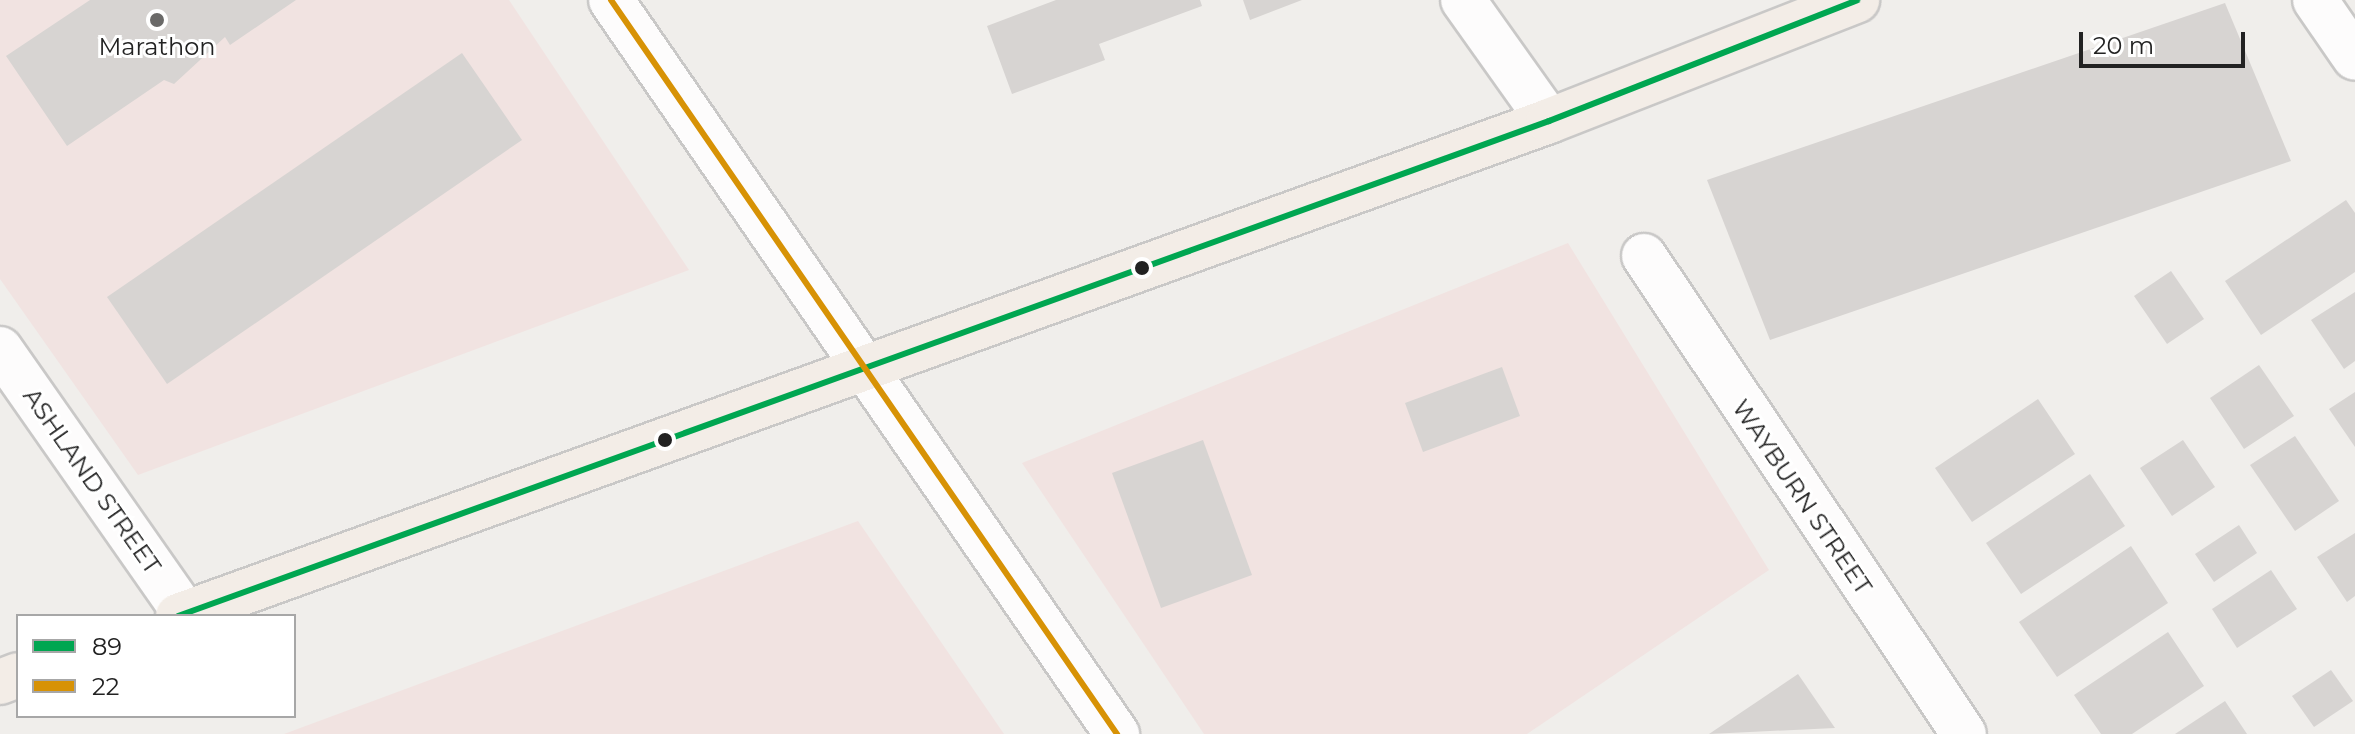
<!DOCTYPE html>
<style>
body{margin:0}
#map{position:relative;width:2355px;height:734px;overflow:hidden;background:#f0eeeb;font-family:Montserrat,sans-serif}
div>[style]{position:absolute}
.commercial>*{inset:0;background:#f1e3e1}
.building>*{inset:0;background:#d7d4d2}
.roads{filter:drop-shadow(2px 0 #c9c8c7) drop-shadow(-2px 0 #c9c8c7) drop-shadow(0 2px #c9c8c7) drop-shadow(0 -2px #c9c8c7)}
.minor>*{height:44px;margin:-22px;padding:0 22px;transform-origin:22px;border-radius:22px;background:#fdfcfc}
.major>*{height:44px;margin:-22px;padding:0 22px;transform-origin:22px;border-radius:22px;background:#f3ede7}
.bus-1>*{height:6px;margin:-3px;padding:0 3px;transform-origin:3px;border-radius:3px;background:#00a651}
.bus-2>*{height:6px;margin:-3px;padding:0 3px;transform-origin:3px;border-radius:3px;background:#d79205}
.dots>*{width:22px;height:22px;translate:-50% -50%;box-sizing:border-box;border:4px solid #fff;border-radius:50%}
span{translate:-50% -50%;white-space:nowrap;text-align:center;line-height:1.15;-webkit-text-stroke:6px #fff;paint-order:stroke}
.poi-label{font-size:24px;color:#222}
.street-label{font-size:24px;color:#222}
.legend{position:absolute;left:16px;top:614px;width:280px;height:104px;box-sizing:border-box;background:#fff;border:2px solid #a7a7a7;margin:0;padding:10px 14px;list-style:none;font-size:24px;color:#222}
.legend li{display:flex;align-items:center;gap:16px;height:40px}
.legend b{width:40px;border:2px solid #a7a7a7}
.scale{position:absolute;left:2079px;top:32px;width:166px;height:36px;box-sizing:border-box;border:4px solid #222;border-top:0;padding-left:10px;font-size:24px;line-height:28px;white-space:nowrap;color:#222;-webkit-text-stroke:6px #fff;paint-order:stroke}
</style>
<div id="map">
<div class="commercial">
<div style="clip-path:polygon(0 0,509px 0,689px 270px,138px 475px,0 279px)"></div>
<div style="clip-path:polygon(1568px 243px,1769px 570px,1527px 734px,1204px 734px,1022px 463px)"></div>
<div style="clip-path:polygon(858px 521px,1004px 734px,284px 734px)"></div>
</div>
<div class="building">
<div style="clip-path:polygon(90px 0,296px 0,230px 45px,225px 37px,174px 84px,164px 80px,67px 146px,6px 56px)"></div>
<div style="clip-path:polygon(1056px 0,1200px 0,1202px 6px,1099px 44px,1105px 60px,1012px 94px,987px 26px)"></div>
<div style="clip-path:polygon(1243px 0,1302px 0,1250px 20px)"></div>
<div style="clip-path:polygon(2225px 3px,2291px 161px,1770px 340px,1707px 180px)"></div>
<div style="clip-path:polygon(462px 53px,522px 140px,167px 384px,107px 297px)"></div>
<div style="clip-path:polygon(2346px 200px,2355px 213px,2355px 272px,2261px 335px,2225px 281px)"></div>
<div style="clip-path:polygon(2171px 271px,2204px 319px,2167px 344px,2134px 296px)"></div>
<div style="clip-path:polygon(2355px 292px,2355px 361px,2344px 369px,2311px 320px)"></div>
<div style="clip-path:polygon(2259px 365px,2294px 416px,2244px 449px,2210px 398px)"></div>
<div style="clip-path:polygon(1502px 367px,1520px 416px,1423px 452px,1405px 403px)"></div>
<div style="clip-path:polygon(2355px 392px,2355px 447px,2329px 409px)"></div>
<div style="clip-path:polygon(2038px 399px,2075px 454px,1972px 522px,1935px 468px)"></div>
<div style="clip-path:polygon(2295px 436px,2339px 501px,2295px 531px,2250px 465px)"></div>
<div style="clip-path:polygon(1203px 440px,1252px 575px,1161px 608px,1112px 473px)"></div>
<div style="clip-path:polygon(2183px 440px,2215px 487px,2172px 516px,2140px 468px)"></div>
<div style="clip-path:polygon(2090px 474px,2125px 526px,2021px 594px,1986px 543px)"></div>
<div style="clip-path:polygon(2239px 525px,2257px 553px,2214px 582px,2195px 554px)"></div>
<div style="clip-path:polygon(2355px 533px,2355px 596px,2347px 602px,2317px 557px)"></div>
<div style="clip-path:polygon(2131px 546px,2168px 603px,2057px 677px,2019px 622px)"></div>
<div style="clip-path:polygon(2271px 570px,2297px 609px,2237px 648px,2212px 609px)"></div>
<div style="clip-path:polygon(2168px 632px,2204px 686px,2132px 734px,2101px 734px,2074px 695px)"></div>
<div style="clip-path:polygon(2331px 670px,2353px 701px,2314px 727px,2292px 696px)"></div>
<div style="clip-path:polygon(1798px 674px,1835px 728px,1709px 734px)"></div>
<div style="clip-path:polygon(2225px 701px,2247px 734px,2175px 734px)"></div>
</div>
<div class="roads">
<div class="minor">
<div style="left:611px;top:0;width:892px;rotate:55.42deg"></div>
<div style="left:1463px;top:0;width:148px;rotate:54.6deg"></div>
<div style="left:2315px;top:0;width:70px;rotate:55.4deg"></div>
<div style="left:1644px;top:256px;width:575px;rotate:56.2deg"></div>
<div style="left:0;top:349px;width:322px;rotate:55deg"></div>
</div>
<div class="major">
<div style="left:178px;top:616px;width:1458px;rotate:-19.85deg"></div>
<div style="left:1549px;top:121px;width:331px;rotate:-21.4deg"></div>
<div style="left:0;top:682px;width:19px;rotate:-21deg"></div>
</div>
</div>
<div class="bus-1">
<div style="left:178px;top:616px;width:1458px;rotate:-19.85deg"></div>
<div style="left:1549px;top:121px;width:331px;rotate:-21.4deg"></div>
</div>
<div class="bus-2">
<div style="left:611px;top:0;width:892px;rotate:55.42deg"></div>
</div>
<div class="dots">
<div style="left:157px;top:20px;background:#6a6968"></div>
<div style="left:1142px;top:268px;background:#222"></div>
<div style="left:665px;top:440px;background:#222"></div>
</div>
<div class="poi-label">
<span style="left:157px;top:47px">Marathon</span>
</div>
<div class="street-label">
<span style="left:92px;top:481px;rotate:55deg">ASHLAND STREET</span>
<span style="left:1802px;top:497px;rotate:56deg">WAYBURN STREET</span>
</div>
<ul class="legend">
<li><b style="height:10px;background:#00a651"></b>89</li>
<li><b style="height:10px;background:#d79205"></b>22</li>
</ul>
<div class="scale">20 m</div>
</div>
